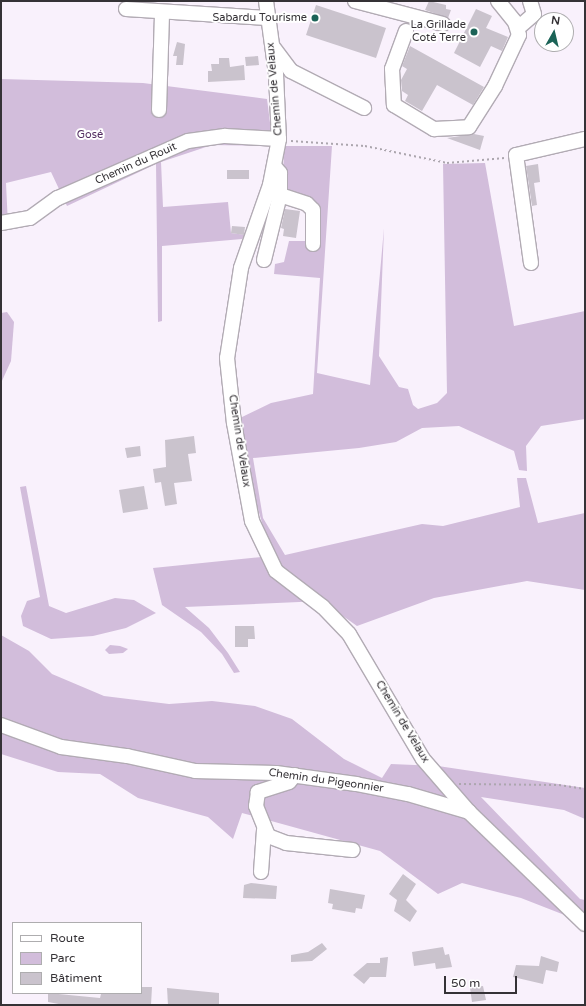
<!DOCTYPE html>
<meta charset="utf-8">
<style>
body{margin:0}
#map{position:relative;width:586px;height:1006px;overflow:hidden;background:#f9f1fc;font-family:"Varela Round",sans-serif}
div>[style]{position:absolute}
.green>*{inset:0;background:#d2bddb}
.building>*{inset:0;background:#cac3cd}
.path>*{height:1.5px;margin-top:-0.75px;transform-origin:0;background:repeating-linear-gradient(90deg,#aca6ae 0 2px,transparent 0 5px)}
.roads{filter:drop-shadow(1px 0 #b2abb4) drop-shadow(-1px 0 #b2abb4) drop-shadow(0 1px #b2abb4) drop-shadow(0 -1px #b2abb4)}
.minor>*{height:14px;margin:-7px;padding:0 7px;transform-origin:7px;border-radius:7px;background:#fff}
.dots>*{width:11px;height:11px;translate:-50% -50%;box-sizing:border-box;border:2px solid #fff;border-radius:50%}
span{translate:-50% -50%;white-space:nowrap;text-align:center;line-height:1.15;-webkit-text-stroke:4px #fff;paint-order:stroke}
.poi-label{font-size:11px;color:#353236}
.right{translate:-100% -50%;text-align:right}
.street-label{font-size:11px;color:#353236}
.park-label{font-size:11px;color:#522c60}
.frame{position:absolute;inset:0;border:2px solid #353236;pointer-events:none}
.legend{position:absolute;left:12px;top:922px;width:130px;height:72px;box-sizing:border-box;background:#fff;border:1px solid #aeadaf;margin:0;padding:5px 7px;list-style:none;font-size:12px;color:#353236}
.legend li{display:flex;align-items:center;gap:8px;height:20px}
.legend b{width:20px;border:1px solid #aeadaf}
.north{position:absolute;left:534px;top:12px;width:40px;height:40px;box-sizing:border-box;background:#fff;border:1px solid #aeadaf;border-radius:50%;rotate:8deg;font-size:11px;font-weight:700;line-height:16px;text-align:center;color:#353236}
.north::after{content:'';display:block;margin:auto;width:14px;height:18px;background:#1b6357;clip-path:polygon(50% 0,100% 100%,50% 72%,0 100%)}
.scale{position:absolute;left:444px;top:976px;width:73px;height:18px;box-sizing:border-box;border:2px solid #353236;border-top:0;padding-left:5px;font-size:12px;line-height:14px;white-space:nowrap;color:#353236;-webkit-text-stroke:3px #fff;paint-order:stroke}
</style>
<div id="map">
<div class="green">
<div style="clip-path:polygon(1px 79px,143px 83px,267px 99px,273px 146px,212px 145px,161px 162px,163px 207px,228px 202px,231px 233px,246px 235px,242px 239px,162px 246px,162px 321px,158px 322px,156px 164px,67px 206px,51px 172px,6px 183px,8px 225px,1px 227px)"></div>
<div style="clip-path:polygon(284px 146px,332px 146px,317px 373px,370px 385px,384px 228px,379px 356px,399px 387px,408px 389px,413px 405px,418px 409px,437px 403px,447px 393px,443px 164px,485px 163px,514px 326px,585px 311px,585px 419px,541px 426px,526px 446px,527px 471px,519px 470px,514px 451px,459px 426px,422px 428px,396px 442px,359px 448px,253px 458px,263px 518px,285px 555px,422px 524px,443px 526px,520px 507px,517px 478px,526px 478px,538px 523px,585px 513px,585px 590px,527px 581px,434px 598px,357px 626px,322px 601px,185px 607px,209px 628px,228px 653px,240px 672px,234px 673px,222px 654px,201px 632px,162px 605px,153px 568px,272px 556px,252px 489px,240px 418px,271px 403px,313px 394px,320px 278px,274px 274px,275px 264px,284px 262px,289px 241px,317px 241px,320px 217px,314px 204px,289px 194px,283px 184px)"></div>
<div style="clip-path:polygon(7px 312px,14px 322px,11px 361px,1px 383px,1px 313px)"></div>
<div style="clip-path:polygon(26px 486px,49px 606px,66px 613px,115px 598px,134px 600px,156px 613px,126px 628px,93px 636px,51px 639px,23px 626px,21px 616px,27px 601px,40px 597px,20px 487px)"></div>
<div style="clip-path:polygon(1px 635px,29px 651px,52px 674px,104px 696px,169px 704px,212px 701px,255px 706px,292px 719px,344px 759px,382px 778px,391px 764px,438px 766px,585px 788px,585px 819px,564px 810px,481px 797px,580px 899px,585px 900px,585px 923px,521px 898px,462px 883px,438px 894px,380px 851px,242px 813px,233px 839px,208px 817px,138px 798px,100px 774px,58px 772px,1px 754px)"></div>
<div style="clip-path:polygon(110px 645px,120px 646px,128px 649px,123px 653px,109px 654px,105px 650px)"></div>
</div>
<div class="building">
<div style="clip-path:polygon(429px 1px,446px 5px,446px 9px,451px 10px,448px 18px,425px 10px)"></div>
<div style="clip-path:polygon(316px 5px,386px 28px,376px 58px,306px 35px)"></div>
<div style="clip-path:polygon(476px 9px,492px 16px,486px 28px,508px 37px,502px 51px,491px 46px,480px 67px,454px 53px)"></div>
<div style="clip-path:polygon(177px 42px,185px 44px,183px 65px,176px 65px,177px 56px,173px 56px)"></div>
<div style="clip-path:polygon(410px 46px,484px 87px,473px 105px,437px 85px,422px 111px,405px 101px,408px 95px,402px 91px,401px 80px,407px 69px,402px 66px)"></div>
<div style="clip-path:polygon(258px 56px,259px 65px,246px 66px,245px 57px)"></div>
<div style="clip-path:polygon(219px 58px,229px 58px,230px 67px,244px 65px,245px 80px,208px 82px,208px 71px,212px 71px,211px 64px,219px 64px)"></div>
<div style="clip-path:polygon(474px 134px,484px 136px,480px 150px,447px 138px)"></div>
<div style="clip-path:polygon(538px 164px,540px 182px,534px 183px,537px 205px,532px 206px,526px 166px)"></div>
<div style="clip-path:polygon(227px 170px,249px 170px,249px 179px,227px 179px)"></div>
<div style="clip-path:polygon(285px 209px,300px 211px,296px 238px,283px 236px,284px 229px,281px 228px)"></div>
<div style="clip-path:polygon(232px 226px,245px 227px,244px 235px,231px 233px)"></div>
<div style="clip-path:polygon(194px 436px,196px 453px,188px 454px,192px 481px,174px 483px,177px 504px,165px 506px,161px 482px,155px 483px,153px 469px,166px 467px,165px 440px)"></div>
<div style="clip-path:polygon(140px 446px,141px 456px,127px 458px,125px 448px)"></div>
<div style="clip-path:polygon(144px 486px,148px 509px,123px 513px,119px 490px)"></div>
<div style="clip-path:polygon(235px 626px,254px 626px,255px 639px,248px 639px,248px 647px,235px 647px)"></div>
<div style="clip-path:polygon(403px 874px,416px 884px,406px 900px,417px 911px,410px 922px,394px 911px,397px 900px,389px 894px)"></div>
<div style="clip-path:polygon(251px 883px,277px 886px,276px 899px,243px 898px,244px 885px)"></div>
<div style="clip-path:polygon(330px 889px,365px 895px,362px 909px,356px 908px,355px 913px,332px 909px,333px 904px,328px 903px)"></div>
<div style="clip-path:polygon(322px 943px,327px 949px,312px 961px,291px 962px,291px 955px,308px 952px)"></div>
<div style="clip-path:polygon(443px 947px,445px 955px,449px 954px,452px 967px,436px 969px,435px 963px,414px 966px,412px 952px)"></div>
<div style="clip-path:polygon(541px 956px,559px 962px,557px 972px,546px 970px,543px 984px,513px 977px,516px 965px,539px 966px)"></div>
<div style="clip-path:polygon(388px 957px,386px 977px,370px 977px,364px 984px,353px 975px,367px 963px,380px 963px,380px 958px)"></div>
<div style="clip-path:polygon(483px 986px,486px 1000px,472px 1002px,470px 988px)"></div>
<div style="clip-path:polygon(142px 987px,152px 987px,151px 1005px,64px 1005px,48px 1002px,48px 993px,100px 998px,101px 994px,141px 993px)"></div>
<div style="clip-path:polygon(167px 988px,219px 993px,219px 1005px,168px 1005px)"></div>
</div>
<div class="path">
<div style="left:291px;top:141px;width:74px;rotate:3.9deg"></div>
<div style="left:365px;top:146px;width:84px;rotate:11.7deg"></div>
<div style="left:447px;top:163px;width:58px;rotate:-4.9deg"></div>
<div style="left:459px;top:784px;width:100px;rotate:0.6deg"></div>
<div style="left:559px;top:785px;width:26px;rotate:9deg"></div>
</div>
<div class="roads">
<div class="minor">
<div style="left:266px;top:1px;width:74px;rotate:82.2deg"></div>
<div style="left:276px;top:74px;width:65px;rotate:87.4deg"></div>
<div style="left:279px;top:139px;width:47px;rotate:101.1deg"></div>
<div style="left:270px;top:185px;width:88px;rotate:109.3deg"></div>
<div style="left:241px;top:268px;width:91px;rotate:98.8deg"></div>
<div style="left:227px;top:358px;width:65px;rotate:83.9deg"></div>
<div style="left:234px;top:423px;width:100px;rotate:79.6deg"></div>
<div style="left:252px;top:521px;width:55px;rotate:64.4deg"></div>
<div style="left:276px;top:571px;width:59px;rotate:37.5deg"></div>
<div style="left:323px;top:607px;width:37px;rotate:46deg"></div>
<div style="left:349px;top:634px;width:145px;rotate:59.4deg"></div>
<div style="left:423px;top:759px;width:70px;rotate:49deg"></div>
<div style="left:469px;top:812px;width:161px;rotate:44deg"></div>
<div style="left:355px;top:1px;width:91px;rotate:14.6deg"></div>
<div style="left:126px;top:9px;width:141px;rotate:3.7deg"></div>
<div style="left:518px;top:28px;width:21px;rotate:-41deg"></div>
<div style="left:534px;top:14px;width:14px;rotate:-107deg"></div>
<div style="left:406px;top:31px;width:40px;rotate:110.2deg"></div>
<div style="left:392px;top:69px;width:36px;rotate:87deg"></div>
<div style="left:394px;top:105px;width:47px;rotate:31deg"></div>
<div style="left:434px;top:129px;width:35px;rotate:-3deg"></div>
<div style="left:469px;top:127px;width:49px;rotate:-57.6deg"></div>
<div style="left:495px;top:86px;width:56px;rotate:-64.8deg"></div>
<div style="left:519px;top:35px;width:14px;rotate:-107deg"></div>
<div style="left:515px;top:22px;width:27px;rotate:-129deg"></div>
<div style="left:273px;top:47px;width:30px;rotate:53deg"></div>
<div style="left:291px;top:71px;width:82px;rotate:26.9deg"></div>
<div style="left:159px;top:110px;width:98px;rotate:-88.2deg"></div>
<div style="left:275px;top:167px;width:8px;rotate:50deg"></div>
<div style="left:280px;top:173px;width:22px;rotate:90deg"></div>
<div style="left:280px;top:195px;width:28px;rotate:18deg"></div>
<div style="left:307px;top:204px;width:8px;rotate:45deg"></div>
<div style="left:313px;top:210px;width:34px;rotate:90deg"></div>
<div style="left:1px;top:223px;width:29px;rotate:-10deg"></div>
<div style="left:30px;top:218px;width:34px;rotate:-36deg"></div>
<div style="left:58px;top:198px;width:142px;rotate:-23.7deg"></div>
<div style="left:188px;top:141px;width:37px;rotate:-8deg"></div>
<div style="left:225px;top:136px;width:54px;rotate:3.2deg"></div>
<div style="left:264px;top:260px;width:67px;rotate:-76.2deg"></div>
<div style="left:531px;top:263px;width:109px;rotate:-97.9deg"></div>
<div style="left:516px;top:155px;width:71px;rotate:-13.1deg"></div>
<div style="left:1px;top:725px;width:64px;rotate:20.1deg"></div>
<div style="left:61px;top:747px;width:67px;rotate:7.8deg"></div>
<div style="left:127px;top:756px;width:70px;rotate:12.4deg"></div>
<div style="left:195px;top:771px;width:81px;rotate:1.4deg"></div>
<div style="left:276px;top:773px;width:81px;rotate:7.8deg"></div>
<div style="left:356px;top:784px;width:53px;rotate:10.9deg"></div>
<div style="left:408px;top:794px;width:64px;rotate:16.4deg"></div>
<div style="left:295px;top:775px;width:9px;rotate:131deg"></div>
<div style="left:289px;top:782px;width:33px;rotate:162deg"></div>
<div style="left:258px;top:792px;width:14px;rotate:98deg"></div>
<div style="left:256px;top:806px;width:32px;rotate:68deg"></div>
<div style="left:268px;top:836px;width:19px;rotate:21deg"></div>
<div style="left:286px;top:843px;width:67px;rotate:6deg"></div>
<div style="left:261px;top:872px;width:42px;rotate:-85.9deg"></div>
</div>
</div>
<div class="dots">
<div style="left:315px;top:18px;background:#1b6357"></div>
<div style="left:474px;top:32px;background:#1b6357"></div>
</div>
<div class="poi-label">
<span class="right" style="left:307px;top:18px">Sabardu Tourisme</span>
<span class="right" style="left:466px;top:32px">La Grillade<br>Coté Terre</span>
</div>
<div class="street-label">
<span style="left:275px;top:89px;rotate:-95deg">Chemin de Velaux</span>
<span style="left:136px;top:164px;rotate:-24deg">Chemin du Rouit</span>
<span style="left:239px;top:441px;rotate:81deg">Chemin de Velaux</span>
<span style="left:402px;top:722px;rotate:59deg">Chemin de Velaux</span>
<span style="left:326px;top:781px;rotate:8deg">Chemin du Pigeonnier</span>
</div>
<div class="park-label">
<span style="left:90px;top:135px">Gosé</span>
</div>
<div class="frame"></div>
<ul class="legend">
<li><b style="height:5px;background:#fff"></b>Route</li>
<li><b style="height:11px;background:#d2bddb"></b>Parc</li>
<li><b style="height:11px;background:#cac3cd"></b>Bâtiment</li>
</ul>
<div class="north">N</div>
<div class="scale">50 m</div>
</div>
